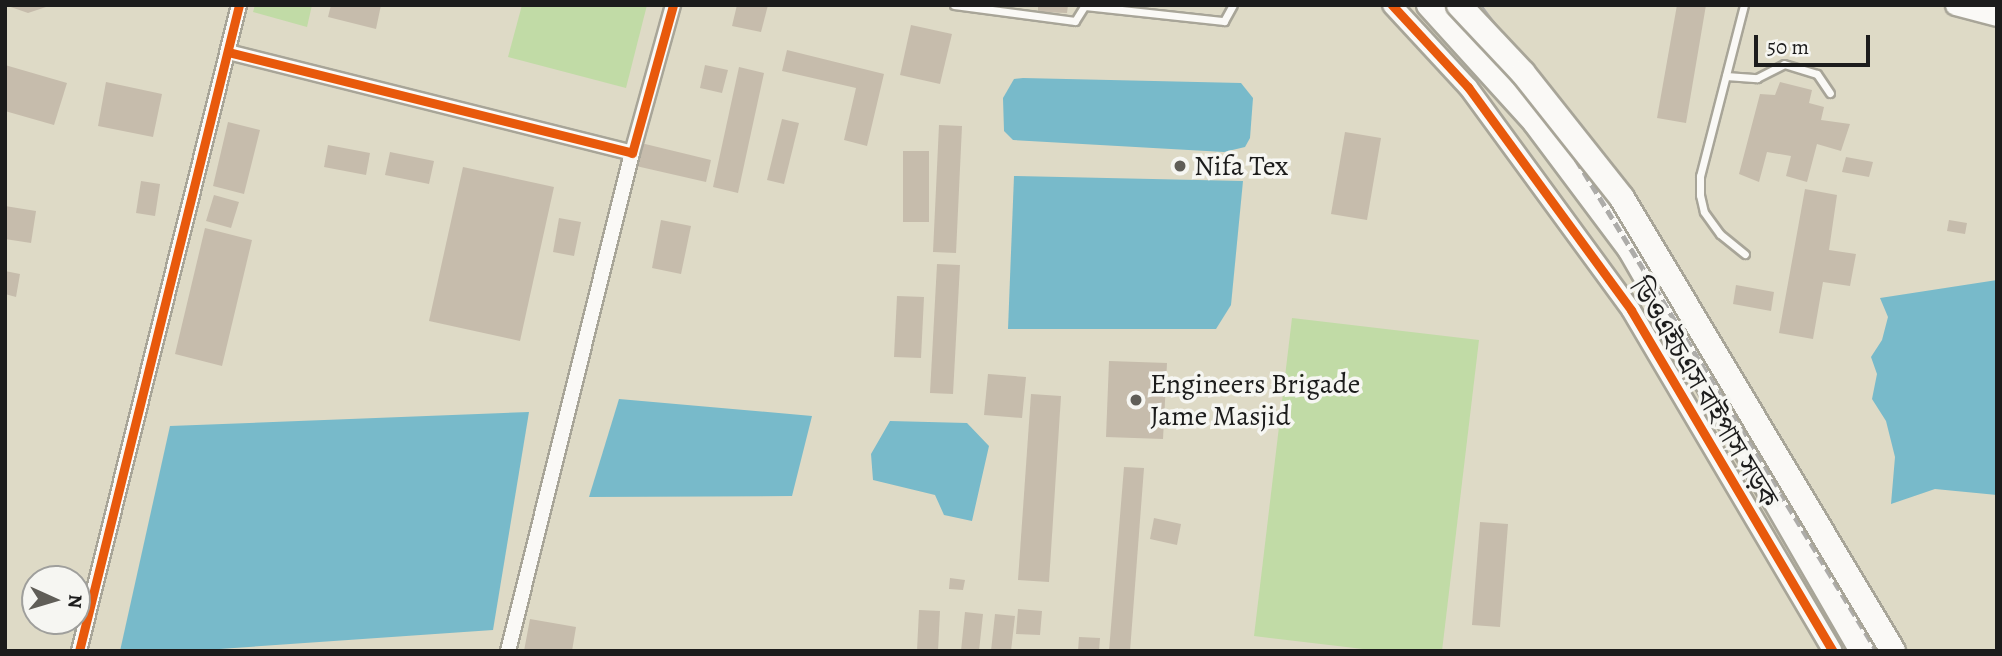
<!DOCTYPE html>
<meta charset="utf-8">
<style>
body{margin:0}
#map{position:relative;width:2002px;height:656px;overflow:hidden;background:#dedac6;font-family:Alegreya,"Noto Serif Bengali",serif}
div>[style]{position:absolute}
.green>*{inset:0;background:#c1dba6}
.water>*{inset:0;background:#78baca}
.building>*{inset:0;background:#c6bcac}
.roads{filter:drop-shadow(2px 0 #a8a598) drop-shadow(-2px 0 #a8a598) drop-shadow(0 2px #a8a598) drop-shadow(0 -2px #a8a598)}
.service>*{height:7px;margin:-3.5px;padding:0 3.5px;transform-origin:3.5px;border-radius:3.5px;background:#faf9f6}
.minor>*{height:14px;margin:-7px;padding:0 7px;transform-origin:7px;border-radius:7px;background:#faf9f6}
.tertiary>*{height:18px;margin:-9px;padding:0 9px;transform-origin:9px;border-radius:9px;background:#faf9f6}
.secondary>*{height:19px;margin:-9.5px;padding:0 9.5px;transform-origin:9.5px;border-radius:9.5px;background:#faf9f6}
.motorway>*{height:24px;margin:-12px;padding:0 12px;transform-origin:12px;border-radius:12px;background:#faf9f6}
.tram>*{height:2px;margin:-1px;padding:0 1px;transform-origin:1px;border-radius:1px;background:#adaca9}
.rail>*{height:4.5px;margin-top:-2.25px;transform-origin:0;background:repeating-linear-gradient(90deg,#adaca9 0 10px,transparent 0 15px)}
.bridges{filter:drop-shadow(2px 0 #a8a598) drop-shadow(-2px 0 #a8a598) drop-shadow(0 2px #a8a598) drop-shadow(0 -2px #a8a598)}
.motorway-bridge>*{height:24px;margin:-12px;padding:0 12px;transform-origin:12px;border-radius:12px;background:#faf9f6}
.cycleway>*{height:9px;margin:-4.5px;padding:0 4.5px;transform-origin:4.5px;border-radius:4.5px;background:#e8590c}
.dots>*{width:19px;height:19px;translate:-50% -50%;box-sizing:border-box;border:4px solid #f6f6f2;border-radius:50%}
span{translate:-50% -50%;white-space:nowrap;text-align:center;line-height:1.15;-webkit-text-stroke:7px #f6f6f2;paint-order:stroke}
.poi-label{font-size:28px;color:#1c1c1c}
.left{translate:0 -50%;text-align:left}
.street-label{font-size:28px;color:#1c1c1c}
.frame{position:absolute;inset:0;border:7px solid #1c1c1c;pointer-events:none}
.north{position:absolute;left:21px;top:565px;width:70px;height:70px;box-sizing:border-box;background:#f6f6f2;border:2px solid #9f9f9c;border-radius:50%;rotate:94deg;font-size:19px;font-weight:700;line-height:28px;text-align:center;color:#1c1c1c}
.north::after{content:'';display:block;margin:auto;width:24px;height:32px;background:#605e58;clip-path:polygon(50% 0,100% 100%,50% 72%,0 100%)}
.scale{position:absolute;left:1754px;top:35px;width:116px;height:32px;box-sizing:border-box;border:4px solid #1c1c1c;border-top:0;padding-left:9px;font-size:21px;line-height:24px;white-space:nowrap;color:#1c1c1c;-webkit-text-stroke:5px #f6f6f2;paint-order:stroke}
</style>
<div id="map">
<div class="green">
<div style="clip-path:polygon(255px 5px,312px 5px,307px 27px,253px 12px)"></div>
<div style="clip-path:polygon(522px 5px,647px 5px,626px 88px,508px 57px)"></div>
<div style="clip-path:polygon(1292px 318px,1479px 340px,1442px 651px,1380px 651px,1254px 636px)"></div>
</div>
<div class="water">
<div style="clip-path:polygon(1023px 78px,1241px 83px,1253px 98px,1250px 138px,1245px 147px,1224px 152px,1013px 140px,1004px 131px,1003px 98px,1014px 79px)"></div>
<div style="clip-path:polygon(1014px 176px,1243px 181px,1231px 305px,1216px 329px,1008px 329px)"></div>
<div style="clip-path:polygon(1997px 280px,1997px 495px,1935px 489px,1891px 504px,1895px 457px,1886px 421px,1872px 399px,1877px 374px,1871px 357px,1882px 340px,1888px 317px,1880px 298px)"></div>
<div style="clip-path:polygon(619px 399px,812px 416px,792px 496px,589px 497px)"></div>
<div style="clip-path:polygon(529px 412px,493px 630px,191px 651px,120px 651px,170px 426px)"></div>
<div style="clip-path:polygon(890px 421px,967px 423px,989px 446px,972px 521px,944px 515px,935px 495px,873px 480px,871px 454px)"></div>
</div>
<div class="building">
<div style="clip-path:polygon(5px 5px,52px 5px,28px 13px)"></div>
<div style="clip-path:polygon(331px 5px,381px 5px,376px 29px,328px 17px)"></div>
<div style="clip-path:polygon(737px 5px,768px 5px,761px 32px,732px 26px)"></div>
<div style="clip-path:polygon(1038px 5px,1068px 5px,1067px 13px,1038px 12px)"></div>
<div style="clip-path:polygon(1677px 5px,1706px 5px,1686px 123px,1657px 118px)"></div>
<div style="clip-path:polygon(911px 25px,952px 34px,940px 84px,900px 75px)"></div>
<div style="clip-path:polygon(787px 50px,884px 74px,867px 146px,844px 140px,856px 88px,782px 71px)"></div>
<div style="clip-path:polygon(5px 65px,67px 83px,54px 125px,5px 111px)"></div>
<div style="clip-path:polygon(705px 65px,728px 70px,722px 93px,700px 88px)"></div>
<div style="clip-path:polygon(739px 67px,764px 73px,738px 193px,713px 187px)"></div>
<div style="clip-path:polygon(106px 82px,162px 94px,153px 137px,98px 126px)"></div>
<div style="clip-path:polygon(1780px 82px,1812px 90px,1809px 103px,1824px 107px,1821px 120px,1850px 124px,1841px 151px,1817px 144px,1807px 182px,1786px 176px,1791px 156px,1767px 152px,1759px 182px,1739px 174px,1760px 94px,1775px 95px)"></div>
<div style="clip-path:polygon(782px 119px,799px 123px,784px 184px,767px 180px)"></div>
<div style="clip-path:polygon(228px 122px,260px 130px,244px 194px,213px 186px)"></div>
<div style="clip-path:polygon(939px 125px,962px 126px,956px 253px,933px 252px)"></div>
<div style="clip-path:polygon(1345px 132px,1381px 138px,1367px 220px,1331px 214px)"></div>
<div style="clip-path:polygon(641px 143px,711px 160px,706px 182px,636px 166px)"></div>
<div style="clip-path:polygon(328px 145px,370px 153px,366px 175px,324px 167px)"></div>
<div style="clip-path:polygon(903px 151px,929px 151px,929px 222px,903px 222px)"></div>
<div style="clip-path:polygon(390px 152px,434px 161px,429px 184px,385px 175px)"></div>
<div style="clip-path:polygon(1846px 157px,1873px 162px,1869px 177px,1842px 172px)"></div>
<div style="clip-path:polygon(463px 167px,554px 187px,520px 341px,429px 321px)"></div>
<div style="clip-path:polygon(141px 181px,160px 184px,155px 216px,136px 213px)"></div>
<div style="clip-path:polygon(1805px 189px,1837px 195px,1829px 250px,1856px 254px,1850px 286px,1823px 282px,1813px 339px,1779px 333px)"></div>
<div style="clip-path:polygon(214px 195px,239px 202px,231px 228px,206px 221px)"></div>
<div style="clip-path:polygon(5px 206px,36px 211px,31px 243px,5px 239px)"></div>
<div style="clip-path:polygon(559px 218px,581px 222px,574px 256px,553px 252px)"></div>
<div style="clip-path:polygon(661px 220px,691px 226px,681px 274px,652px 268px)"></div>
<div style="clip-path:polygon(1949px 220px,1967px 223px,1965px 234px,1947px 231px)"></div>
<div style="clip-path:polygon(205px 228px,252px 240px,222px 366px,175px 354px)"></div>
<div style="clip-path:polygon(937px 264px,960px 265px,953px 394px,930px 393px)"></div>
<div style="clip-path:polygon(5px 271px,20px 274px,16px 297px,5px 294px)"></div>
<div style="clip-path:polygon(1736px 285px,1774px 292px,1771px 311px,1733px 304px)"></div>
<div style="clip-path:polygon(897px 296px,924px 297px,921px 358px,894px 357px)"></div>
<div style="clip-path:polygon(1109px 361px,1167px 363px,1163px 439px,1106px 437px)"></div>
<div style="clip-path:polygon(988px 374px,1026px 377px,1022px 418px,984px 415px)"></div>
<div style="clip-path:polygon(1031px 394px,1061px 396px,1049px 582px,1018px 580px)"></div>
<div style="clip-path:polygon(1124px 467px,1144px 468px,1130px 651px,1109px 651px)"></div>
<div style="clip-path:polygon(1154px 518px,1181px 524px,1177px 545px,1150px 539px)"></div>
<div style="clip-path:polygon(1480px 522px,1508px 524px,1500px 627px,1472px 625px)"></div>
<div style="clip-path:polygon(950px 578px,965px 580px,963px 590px,949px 589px)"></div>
<div style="clip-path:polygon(1018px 609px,1042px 611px,1040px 635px,1016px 634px)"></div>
<div style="clip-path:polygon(919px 610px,940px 611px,938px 651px,917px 651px)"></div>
<div style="clip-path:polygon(965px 612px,983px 614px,979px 651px,961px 651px)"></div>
<div style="clip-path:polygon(995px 614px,1015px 616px,1011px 651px,991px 651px)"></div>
<div style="clip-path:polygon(530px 619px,576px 627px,572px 651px,524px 651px)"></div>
<div style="clip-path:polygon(1079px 637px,1100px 638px,1099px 651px,1078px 651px)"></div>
</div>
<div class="roads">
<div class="service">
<div style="left:954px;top:5px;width:122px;rotate:7.5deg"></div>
<div style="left:1075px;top:21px;width:19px;rotate:-58deg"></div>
<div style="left:1744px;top:5px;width:177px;rotate:104.4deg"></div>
<div style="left:1700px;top:176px;width:19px;rotate:90deg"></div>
<div style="left:1700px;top:195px;width:17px;rotate:77deg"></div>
<div style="left:1704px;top:212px;width:27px;rotate:54deg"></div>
<div style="left:1720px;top:234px;width:32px;rotate:39deg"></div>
<div style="left:1085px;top:6px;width:140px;rotate:6.2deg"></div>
<div style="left:1224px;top:21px;width:18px;rotate:-61deg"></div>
<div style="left:1726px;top:76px;width:31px;rotate:4deg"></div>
<div style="left:1757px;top:78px;width:30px;rotate:-27deg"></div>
<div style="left:1784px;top:64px;width:34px;rotate:17deg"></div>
<div style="left:1817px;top:74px;width:23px;rotate:56deg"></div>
</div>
<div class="minor">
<div style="left:228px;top:52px;width:416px;rotate:14deg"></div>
<div style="left:632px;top:153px;width:154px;rotate:-74.5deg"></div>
<div style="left:79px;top:651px;width:666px;rotate:-76.09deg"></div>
<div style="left:508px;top:651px;width:513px;rotate:-76.02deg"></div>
</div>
<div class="tertiary">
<div style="left:1392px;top:5px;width:112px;rotate:47.2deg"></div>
<div style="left:1468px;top:87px;width:276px;rotate:53.8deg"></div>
<div style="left:1631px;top:310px;width:396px;rotate:59.4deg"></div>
</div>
<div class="secondary">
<div style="left:1955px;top:5px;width:43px;rotate:14.7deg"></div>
</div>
<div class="motorway">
<div style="left:1429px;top:5px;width:158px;rotate:47.8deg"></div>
<div style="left:1535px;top:122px;width:159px;rotate:53.2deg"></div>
<div style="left:1630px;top:249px;width:464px;rotate:60deg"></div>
</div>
</div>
<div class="tram">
<div style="left:1481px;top:5px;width:111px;rotate:53deg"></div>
<div style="left:1548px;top:94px;width:656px;rotate:58.15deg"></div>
</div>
<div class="rail">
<div style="left:1467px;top:5px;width:114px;rotate:52.1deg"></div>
<div style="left:1537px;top:95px;width:652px;rotate:58.55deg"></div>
</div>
<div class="bridges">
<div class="motorway-bridge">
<div style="left:1459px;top:5px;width:93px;rotate:46.7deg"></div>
<div style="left:1523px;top:73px;width:159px;rotate:51.6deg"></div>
<div style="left:1622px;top:198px;width:528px;rotate:59.11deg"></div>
</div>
</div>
<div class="cycleway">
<div style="left:1392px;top:5px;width:112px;rotate:47.2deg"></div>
<div style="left:1468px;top:87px;width:276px;rotate:53.8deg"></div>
<div style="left:1631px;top:310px;width:396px;rotate:59.4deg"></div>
<div style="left:228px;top:52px;width:416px;rotate:14deg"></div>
<div style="left:632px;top:153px;width:154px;rotate:-74.5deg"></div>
<div style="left:79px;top:651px;width:666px;rotate:-76.09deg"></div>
</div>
<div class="dots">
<div style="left:1180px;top:166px;background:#605e58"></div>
<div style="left:1136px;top:400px;background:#605e58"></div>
</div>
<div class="poi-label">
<span class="left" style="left:1194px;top:166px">Nifa Tex</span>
<span class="left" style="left:1150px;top:400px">Engineers Brigade<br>Jame Masjid</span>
</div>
<div class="street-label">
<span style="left:1704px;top:393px;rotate:59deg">ডিওএইচএস বাইপাস সড়ক</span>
</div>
<div class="frame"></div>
<div class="north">N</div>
<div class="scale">50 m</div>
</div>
